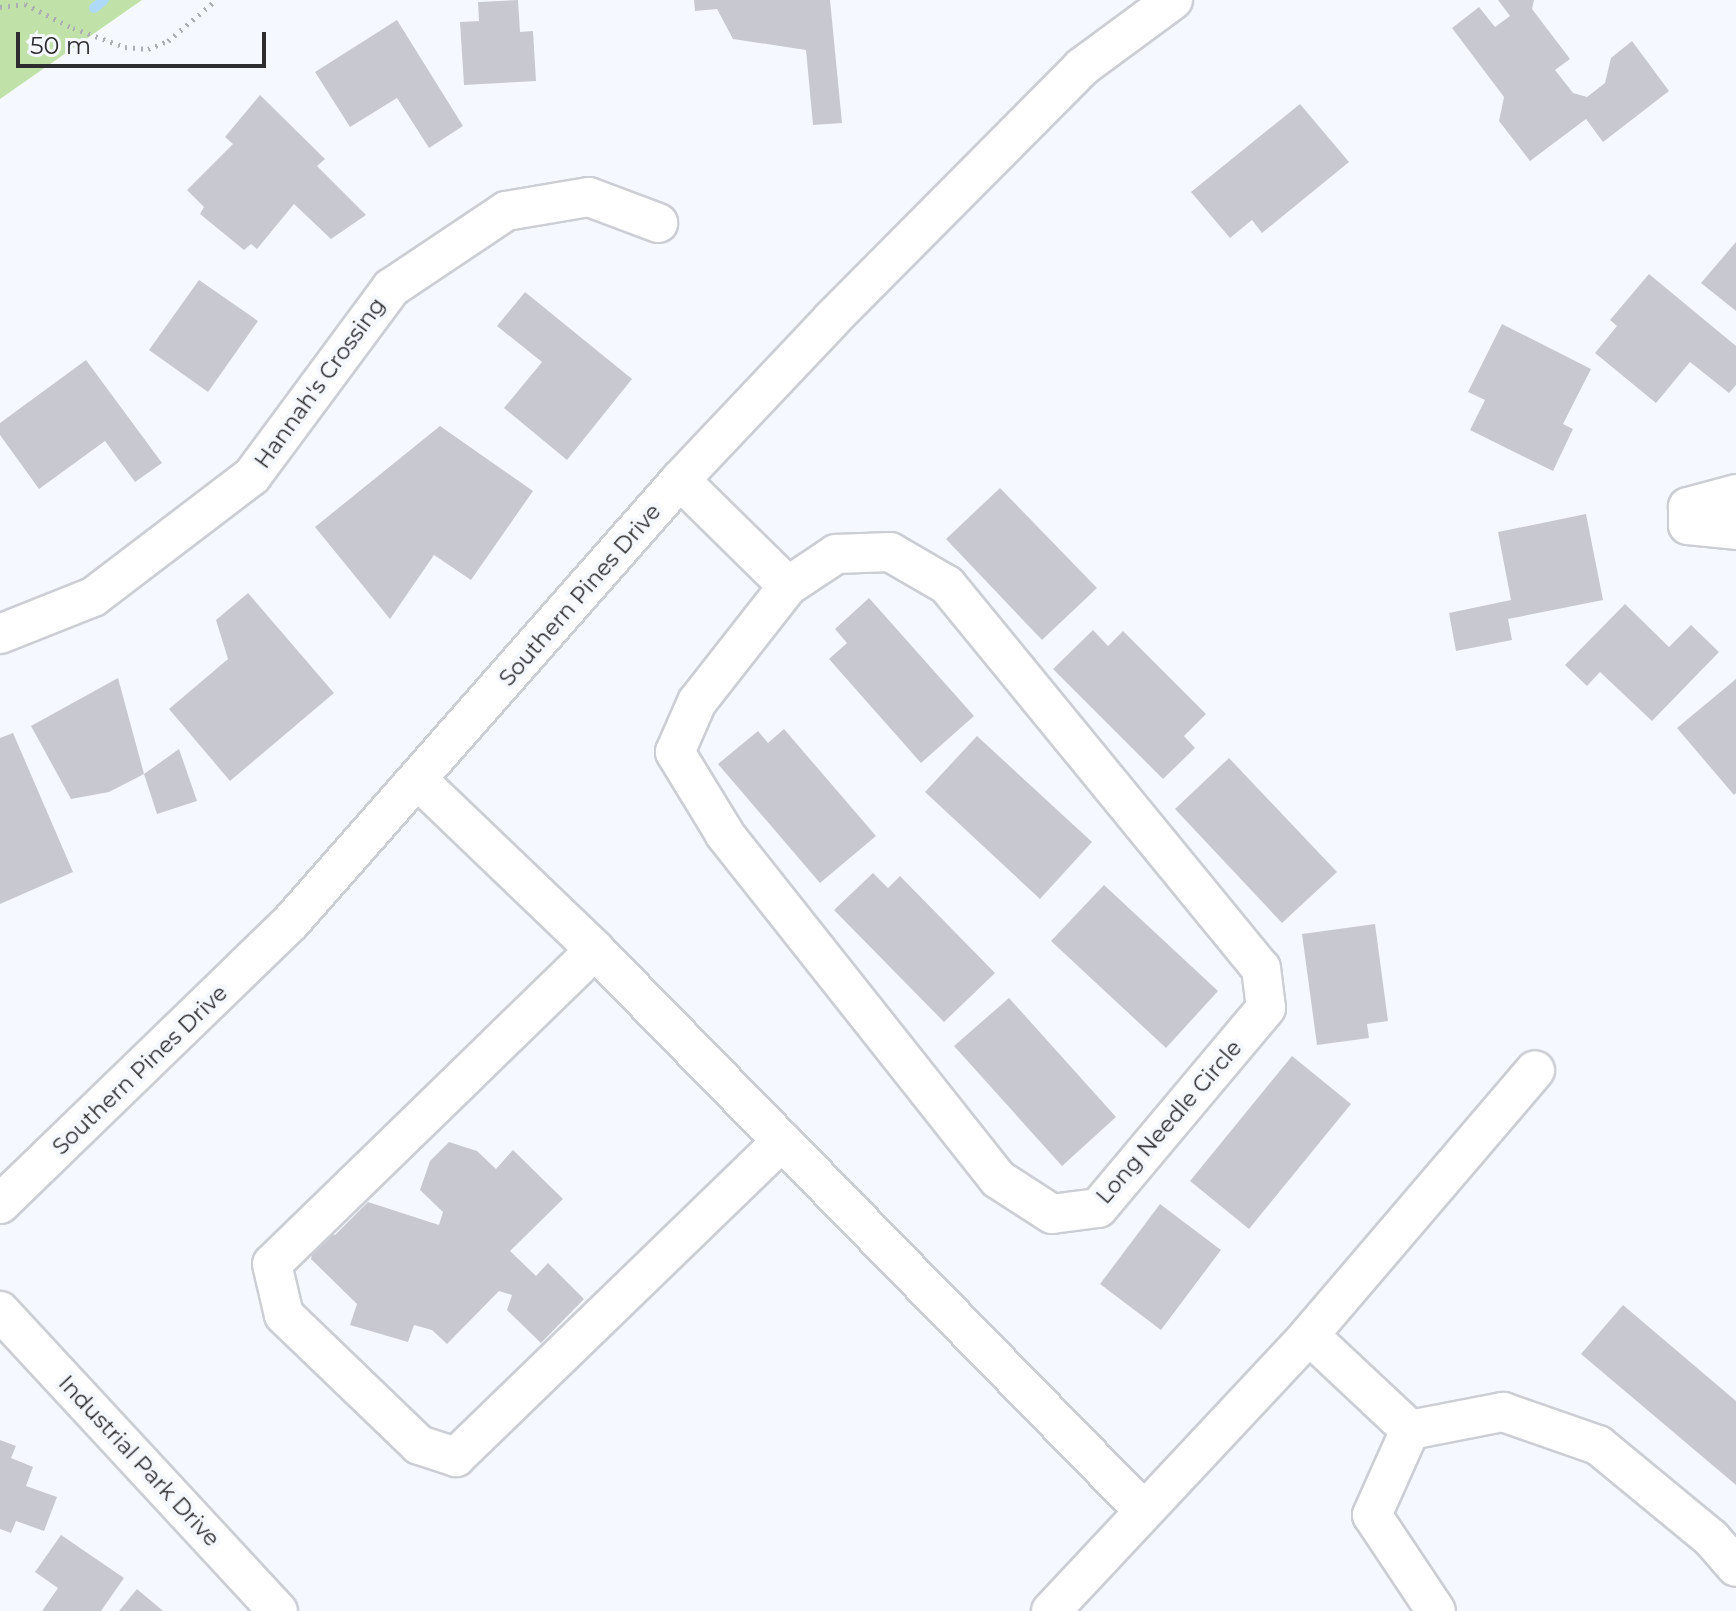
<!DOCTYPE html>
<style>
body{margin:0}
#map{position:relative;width:1736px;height:1611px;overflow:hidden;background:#f6f8ff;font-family:Montserrat,sans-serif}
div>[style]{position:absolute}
.green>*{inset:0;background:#c0e2a8}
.stream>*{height:10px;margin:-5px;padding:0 5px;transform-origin:5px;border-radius:5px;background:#aed9fb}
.building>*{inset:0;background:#c8c9d0}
.path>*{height:5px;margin-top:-2.5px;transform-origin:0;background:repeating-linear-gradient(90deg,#adaeb3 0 2px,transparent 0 8px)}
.roads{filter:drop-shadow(2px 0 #ccced5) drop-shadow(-2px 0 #ccced5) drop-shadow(0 2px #ccced5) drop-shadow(0 -2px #ccced5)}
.minor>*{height:38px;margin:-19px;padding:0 19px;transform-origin:19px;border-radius:19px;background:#fff}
span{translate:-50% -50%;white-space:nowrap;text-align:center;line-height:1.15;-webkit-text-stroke:8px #f6f8ff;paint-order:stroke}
.street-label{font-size:22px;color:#2d2d30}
.scale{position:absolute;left:16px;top:32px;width:250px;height:36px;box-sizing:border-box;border:4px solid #2d2d30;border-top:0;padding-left:10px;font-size:24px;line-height:28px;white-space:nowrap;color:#2d2d30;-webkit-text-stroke:6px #f6f8ff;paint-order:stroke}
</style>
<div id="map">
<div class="green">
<div style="clip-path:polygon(0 0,142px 0,0 99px)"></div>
</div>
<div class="stream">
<div style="left:94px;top:8px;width:13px;rotate:-39deg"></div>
</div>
<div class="building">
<div style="clip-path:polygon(518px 0,520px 32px,533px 31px,536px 81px,464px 85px,460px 22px,479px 21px,478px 2px)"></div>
<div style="clip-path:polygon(694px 0,830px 0,842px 123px,813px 125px,806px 50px,733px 39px,717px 9px,695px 11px)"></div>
<div style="clip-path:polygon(1498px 0,1534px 0,1532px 9px,1570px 59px,1555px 70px,1573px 93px,1587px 97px,1605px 83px,1611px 58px,1632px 41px,1669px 91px,1603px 142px,1586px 119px,1530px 161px,1499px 121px,1504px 97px,1452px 28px,1479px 7px,1495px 27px,1510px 16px)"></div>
<div style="clip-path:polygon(397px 20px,463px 126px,429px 148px,397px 98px,350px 127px,315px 72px)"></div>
<div style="clip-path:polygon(260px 95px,325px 159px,317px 166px,366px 215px,331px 239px,294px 204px,257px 249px,251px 244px,244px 250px,200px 214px,204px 207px,187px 190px,233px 144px,225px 137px)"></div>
<div style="clip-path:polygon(1300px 104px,1349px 162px,1262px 233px,1252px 220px,1230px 238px,1191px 192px)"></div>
<div style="clip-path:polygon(1736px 242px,1736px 311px,1701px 283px)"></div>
<div style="clip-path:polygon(1649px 274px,1736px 346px,1736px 385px,1729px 393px,1690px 362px,1656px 403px,1595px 353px,1617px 326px,1610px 320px)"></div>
<div style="clip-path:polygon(199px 280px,258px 321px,208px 392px,149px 350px)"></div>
<div style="clip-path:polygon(525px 292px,632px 379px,567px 460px,504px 408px,542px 362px,497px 326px)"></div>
<div style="clip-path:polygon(1502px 324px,1591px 369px,1563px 424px,1573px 429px,1553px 471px,1470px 430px,1485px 400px,1468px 392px)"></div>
<div style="clip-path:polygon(86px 360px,162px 463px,135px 482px,105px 441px,39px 489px,0 435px,0 423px)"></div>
<div style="clip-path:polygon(440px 426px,533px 491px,471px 580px,434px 555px,390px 619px,315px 527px)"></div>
<div style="clip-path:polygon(1000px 488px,1097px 588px,1042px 640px,946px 539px)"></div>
<div style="clip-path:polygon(1586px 514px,1603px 600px,1508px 619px,1512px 640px,1456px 651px,1449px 613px,1511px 600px,1498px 532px)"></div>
<div style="clip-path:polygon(248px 593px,334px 693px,230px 781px,169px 709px,228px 659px,216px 620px)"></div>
<div style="clip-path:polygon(869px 598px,974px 716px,921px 763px,829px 659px,847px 643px,835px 629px)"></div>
<div style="clip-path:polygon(1625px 604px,1669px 647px,1691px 625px,1719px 652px,1652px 721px,1600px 672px,1587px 686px,1565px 665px)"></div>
<div style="clip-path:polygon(1093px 630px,1108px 646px,1123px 631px,1206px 714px,1184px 736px,1195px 748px,1163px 779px,1053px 669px)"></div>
<div style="clip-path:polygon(118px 678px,144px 774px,109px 792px,71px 799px,31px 726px)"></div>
<div style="clip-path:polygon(1736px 679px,1736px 793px,1734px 795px,1677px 728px)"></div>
<div style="clip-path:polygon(784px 729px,876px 836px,820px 883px,718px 764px,758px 731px,768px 743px)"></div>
<div style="clip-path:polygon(13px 733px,73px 872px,0 904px,0 738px)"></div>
<div style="clip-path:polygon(977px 736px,1092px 842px,1040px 899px,925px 792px)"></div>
<div style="clip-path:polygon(179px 749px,197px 801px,157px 814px,144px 774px)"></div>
<div style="clip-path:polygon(1229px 758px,1337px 872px,1282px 923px,1175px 809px)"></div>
<div style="clip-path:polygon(873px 873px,888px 888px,900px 876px,995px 973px,944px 1022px,834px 910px)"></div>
<div style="clip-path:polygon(1104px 885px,1218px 991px,1166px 1048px,1051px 941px)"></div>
<div style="clip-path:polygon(1375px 924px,1388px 1021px,1367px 1024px,1369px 1038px,1317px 1045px,1302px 934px)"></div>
<div style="clip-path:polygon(1009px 998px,1116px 1117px,1062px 1166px,954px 1046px)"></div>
<div style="clip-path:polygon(1292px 1056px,1351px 1104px,1249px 1229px,1190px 1181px)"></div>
<div style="clip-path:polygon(449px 1142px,477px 1151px,496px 1169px,513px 1150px,563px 1199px,510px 1251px,536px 1276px,548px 1263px,584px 1299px,541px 1343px,507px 1310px,512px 1295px,499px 1291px,447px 1344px,432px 1330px,414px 1325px,408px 1342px,350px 1325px,357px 1304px,311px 1259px,319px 1231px,335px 1235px,368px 1202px,439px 1225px,443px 1212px,420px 1190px,430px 1161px)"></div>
<div style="clip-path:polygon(1160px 1204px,1221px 1250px,1161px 1330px,1100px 1284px)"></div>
<div style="clip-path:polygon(1623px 1305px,1736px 1401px,1736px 1485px,1581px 1354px)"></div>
<div style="clip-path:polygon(0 1440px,16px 1446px,11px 1458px,33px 1467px,26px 1486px,57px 1497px,44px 1531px,16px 1521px,11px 1533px,0 1529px)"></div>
<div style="clip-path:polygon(61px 1535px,124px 1578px,101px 1611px,42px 1611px,58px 1588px,35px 1572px)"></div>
<div style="clip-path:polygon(137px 1589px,163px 1611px,119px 1611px)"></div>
</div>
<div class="path">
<div style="left:0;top:7px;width:25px;rotate:-7deg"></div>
<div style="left:25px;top:4px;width:54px;rotate:26.6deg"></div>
<div style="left:73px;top:28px;width:55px;rotate:20.1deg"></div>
<div style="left:125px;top:47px;width:23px;rotate:5deg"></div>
<div style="left:148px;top:49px;width:22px;rotate:-22deg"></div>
<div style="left:168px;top:41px;width:63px;rotate:-40.5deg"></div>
</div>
<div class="roads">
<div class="minor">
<div style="left:680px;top:480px;width:151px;rotate:44.5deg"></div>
<div style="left:788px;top:586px;width:58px;rotate:-33.7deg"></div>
<div style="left:836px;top:554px;width:54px;rotate:-2.1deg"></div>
<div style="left:890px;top:552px;width:66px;rotate:30.1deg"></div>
<div style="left:947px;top:585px;width:495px;rotate:50.7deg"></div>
<div style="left:1261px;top:968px;width:40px;rotate:82.9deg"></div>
<div style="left:1266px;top:1008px;width:261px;rotate:130deg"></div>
<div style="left:1098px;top:1208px;width:46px;rotate:172.6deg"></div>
<div style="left:1052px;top:1214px;width:64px;rotate:-147.1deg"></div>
<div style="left:998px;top:1179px;width:440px;rotate:-128.4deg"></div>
<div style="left:725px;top:834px;width:96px;rotate:-121.4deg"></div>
<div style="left:675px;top:752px;width:55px;rotate:-66.3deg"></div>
<div style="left:697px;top:702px;width:147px;rotate:-51.9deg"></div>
<div style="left:1736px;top:494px;width:50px;rotate:164.8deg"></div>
<div style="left:1688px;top:507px;width:18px;rotate:90deg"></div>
<div style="left:1688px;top:525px;width:48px;rotate:5.9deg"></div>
<div style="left:0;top:634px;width:100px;rotate:-21.7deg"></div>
<div style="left:93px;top:597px;width:200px;rotate:-37.3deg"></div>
<div style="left:252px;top:476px;width:234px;rotate:-53.5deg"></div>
<div style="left:391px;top:288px;width:138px;rotate:-33.8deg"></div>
<div style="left:506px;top:211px;width:84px;rotate:-9.6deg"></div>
<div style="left:589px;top:197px;width:74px;rotate:20.6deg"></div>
<div style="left:418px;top:780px;width:245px;rotate:43.8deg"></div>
<div style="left:595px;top:950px;width:785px;rotate:45.62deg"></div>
<div style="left:595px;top:950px;width:450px;rotate:135.8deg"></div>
<div style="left:272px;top:1264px;width:52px;rotate:76.8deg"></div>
<div style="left:284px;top:1315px;width:187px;rotate:43.9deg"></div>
<div style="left:419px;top:1445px;width:39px;rotate:18deg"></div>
<div style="left:456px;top:1457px;width:454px;rotate:-44.1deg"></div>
<div style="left:0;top:1204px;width:405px;rotate:-44.1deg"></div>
<div style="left:291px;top:922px;width:589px;rotate:-48.65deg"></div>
<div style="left:680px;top:480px;width:221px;rotate:-46.6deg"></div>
<div style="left:832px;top:319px;width:355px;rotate:-45.2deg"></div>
<div style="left:1082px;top:67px;width:113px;rotate:-36.4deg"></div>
<div style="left:0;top:1311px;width:409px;rotate:47.2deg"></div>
<div style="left:1309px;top:1335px;width:139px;rotate:43.2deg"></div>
<div style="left:1410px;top:1430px;width:95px;rotate:-11deg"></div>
<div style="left:1503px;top:1412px;width:101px;rotate:19.2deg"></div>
<div style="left:1598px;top:1445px;width:146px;rotate:39.5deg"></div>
<div style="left:1711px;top:1538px;width:38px;rotate:49deg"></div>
<div style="left:1410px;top:1430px;width:93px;rotate:114.1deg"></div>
<div style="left:1372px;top:1515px;width:115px;rotate:56.3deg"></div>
<div style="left:1051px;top:1611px;width:378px;rotate:-46.9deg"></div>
<div style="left:1309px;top:1335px;width:348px;rotate:-49.5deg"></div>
</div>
</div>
<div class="street-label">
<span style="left:320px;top:383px;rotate:-54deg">Hannah's Crossing</span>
<span style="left:580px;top:595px;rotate:-49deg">Southern Pines Drive</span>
<span style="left:140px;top:1070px;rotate:-44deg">Southern Pines Drive</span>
<span style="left:1169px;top:1122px;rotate:-49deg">Long Needle Circle</span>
<span style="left:139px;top:1461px;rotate:47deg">Industrial Park Drive</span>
</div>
<div class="scale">50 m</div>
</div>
